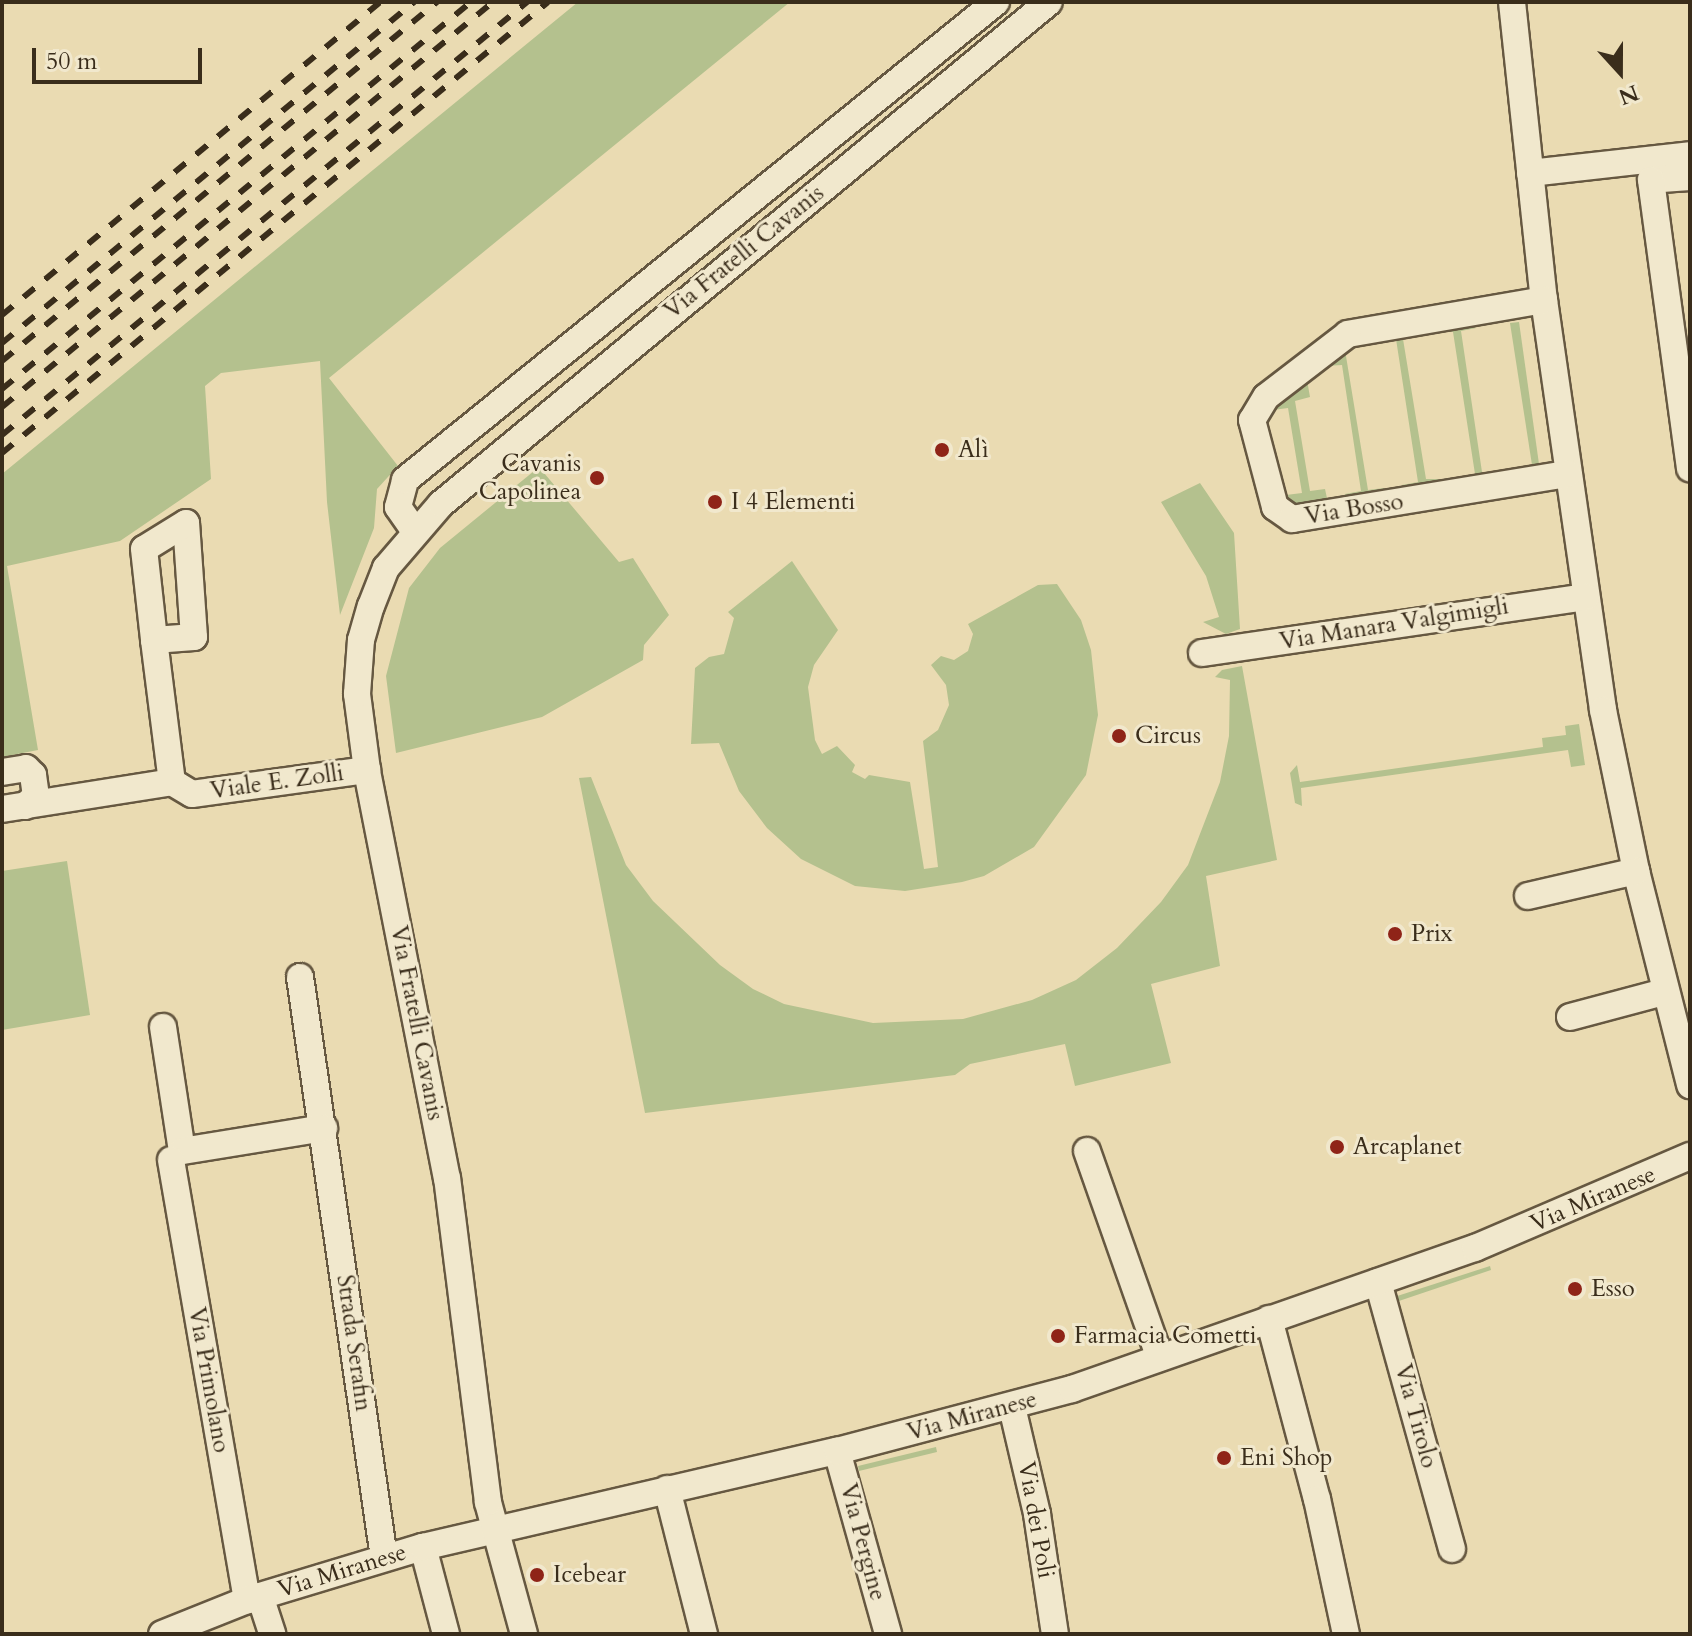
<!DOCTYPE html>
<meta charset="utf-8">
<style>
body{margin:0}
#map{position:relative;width:1692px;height:1636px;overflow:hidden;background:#eadbb2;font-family:Cardo,serif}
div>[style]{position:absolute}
.green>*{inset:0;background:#b4c18e}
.roads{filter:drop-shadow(2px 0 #665841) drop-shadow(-2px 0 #665841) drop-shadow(0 2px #665841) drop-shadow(0 -2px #665841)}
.minor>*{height:26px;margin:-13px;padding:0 13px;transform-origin:13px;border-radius:13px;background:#f1e8cd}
.rail>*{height:6px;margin-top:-3px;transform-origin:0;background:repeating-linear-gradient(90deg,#3a2d1b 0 14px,transparent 0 28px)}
.dots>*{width:22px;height:22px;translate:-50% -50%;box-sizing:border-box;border:4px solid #f1e8cd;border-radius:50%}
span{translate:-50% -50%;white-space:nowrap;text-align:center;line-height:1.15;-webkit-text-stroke:6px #f1e8cd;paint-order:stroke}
.street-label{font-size:24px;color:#3a2d1b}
.poi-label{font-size:24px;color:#3a2d1b}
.left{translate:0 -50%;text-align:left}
.right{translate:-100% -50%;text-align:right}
.frame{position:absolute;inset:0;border:4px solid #3a2d1b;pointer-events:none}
.north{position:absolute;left:1580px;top:32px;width:80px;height:80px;-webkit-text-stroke:6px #f1e8cd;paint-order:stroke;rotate:159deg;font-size:22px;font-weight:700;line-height:32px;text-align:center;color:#3a2d1b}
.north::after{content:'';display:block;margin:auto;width:28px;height:36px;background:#3a2d1b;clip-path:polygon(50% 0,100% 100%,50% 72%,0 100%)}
.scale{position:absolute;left:32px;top:48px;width:170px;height:36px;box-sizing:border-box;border:4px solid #3a2d1b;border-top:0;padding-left:10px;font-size:24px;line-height:28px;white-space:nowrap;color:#3a2d1b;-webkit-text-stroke:6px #f1e8cd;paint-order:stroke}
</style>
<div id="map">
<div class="green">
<div style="clip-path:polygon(578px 2px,790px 2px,329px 378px,398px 466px,377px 489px,374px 528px,340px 615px,327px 502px,320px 361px,221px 373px,205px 386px,211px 479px,120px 541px,7px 566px,38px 750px,2px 757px,2px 474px)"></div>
<div style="clip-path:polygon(1519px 322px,1539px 464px,1532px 465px,1510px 323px)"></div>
<div style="clip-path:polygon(1472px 324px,1476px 328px,1461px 331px,1482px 472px,1497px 473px,1461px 480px,1475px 474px,1453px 332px,1438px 330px)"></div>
<div style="clip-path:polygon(1418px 335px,1403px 339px,1426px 479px,1441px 479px,1441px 485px,1403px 491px,1402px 485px,1418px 482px,1396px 339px)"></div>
<div style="clip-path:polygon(1360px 343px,1345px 350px,1368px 490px,1384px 488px,1385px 493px,1346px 499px,1345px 494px,1361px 491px,1342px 365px,1326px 366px,1345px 349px)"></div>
<div style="clip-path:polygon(1307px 380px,1310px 397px,1295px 401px,1310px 491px,1325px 489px,1328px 503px,1297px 507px,1286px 495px,1302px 493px,1288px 408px,1273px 410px)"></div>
<div style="clip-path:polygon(539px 467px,619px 562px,633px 558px,669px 615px,644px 645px,643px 660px,542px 717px,396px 753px,386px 676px,409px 588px,440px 548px)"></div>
<div style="clip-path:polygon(1200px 483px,1234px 533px,1240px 629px,1226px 634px,1203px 622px,1219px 617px,1206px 576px,1161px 502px)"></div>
<div style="clip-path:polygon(792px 561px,838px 630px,814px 665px,808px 687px,815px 740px,822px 754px,837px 746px,855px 765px,852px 772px,865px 779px,869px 775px,910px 782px,924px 869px,938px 867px,923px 741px,938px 730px,949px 705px,946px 685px,931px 665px,941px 656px,954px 660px,968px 651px,973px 634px,968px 624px,1038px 585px,1057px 584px,1081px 620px,1091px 650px,1098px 715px,1086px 775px,1034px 847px,984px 876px,962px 882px,905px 891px,855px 886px,801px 859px,767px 828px,739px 791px,719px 743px,691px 744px,695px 668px,709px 657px,724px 654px,734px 618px,728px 612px)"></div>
<div style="clip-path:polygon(1242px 666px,1277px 860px,1206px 876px,1220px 966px,1151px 984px,1171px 1063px,1075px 1086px,1065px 1044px,970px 1064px,955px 1075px,645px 1113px,579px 778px,591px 777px,626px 865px,653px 901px,720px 965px,753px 989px,784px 1004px,873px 1023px,963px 1019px,1032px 1000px,1076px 980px,1117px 948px,1161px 902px,1188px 865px,1220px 782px,1229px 736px,1230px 680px,1215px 677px,1222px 670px)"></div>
<div style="clip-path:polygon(1579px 724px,1585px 765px,1571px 767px,1568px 750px,1301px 788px,1302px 806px,1295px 803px,1290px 773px,1297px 765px,1300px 782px,1476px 757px,1543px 747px,1542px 738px,1566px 735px,1565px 726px)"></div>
<div style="clip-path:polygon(67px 861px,90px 1015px,2px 1030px,2px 871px)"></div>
<div style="clip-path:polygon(1490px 1266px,1491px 1270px,1390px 1304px,1388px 1299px)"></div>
<div style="clip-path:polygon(936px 1447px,937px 1452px,859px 1471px,858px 1466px)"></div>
</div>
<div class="roads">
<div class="minor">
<div style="left:1512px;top:2px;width:300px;rotate:83.9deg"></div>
<div style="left:1544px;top:300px;width:414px;rotate:81.8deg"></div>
<div style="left:1603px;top:710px;width:164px;rotate:78.4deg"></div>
<div style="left:1636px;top:871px;width:221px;rotate:75.8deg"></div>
<div style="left:1530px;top:173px;width:161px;rotate:-6.4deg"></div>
<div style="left:1690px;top:177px;width:39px;rotate:176deg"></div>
<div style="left:1651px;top:180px;width:291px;rotate:82.3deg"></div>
<div style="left:1544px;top:300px;width:199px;rotate:170.2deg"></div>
<div style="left:1348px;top:334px;width:103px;rotate:142.5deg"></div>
<div style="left:1266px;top:397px;width:27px;rotate:121deg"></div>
<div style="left:1252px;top:420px;width:90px;rotate:75.2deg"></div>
<div style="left:1275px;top:507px;width:21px;rotate:35deg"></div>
<div style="left:1292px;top:519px;width:280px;rotate:-9.3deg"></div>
<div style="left:414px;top:530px;width:28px;rotate:-125deg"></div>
<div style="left:398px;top:507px;width:28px;rotate:-75deg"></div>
<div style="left:405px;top:480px;width:760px;rotate:-38.97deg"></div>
<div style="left:154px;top:640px;width:40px;rotate:-4.3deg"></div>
<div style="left:194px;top:637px;width:114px;rotate:-94deg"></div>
<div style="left:186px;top:523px;width:49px;rotate:148.2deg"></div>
<div style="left:144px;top:549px;width:92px;rotate:83.7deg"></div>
<div style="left:154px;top:640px;width:143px;rotate:82.8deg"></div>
<div style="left:1202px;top:653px;width:388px;rotate:-8.3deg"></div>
<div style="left:2px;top:772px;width:24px;rotate:-9deg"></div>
<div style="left:26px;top:768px;width:10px;rotate:45deg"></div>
<div style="left:33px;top:775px;width:21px;rotate:82deg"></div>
<div style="left:36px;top:796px;width:15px;rotate:138deg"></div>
<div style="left:2px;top:809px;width:172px;rotate:-9deg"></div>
<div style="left:172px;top:782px;width:23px;rotate:31deg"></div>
<div style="left:192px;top:794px;width:177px;rotate:-7.8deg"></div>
<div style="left:1528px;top:896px;width:111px;rotate:-13deg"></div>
<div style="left:300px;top:977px;width:587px;rotate:81.77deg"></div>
<div style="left:1570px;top:1017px;width:97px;rotate:-14.9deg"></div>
<div style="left:163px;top:1027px;width:125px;rotate:81.3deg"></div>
<div style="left:182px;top:1151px;width:144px;rotate:-9.2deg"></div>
<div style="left:1087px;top:1151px;width:219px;rotate:70.6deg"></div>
<div style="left:171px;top:1160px;width:447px;rotate:80.2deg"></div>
<div style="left:1378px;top:1282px;width:277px;rotate:74.5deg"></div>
<div style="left:1269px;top:1319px;width:186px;rotate:75.1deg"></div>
<div style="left:1317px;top:1499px;width:138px;rotate:77.9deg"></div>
<div style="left:1012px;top:1407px;width:110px;rotate:76.8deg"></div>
<div style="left:1037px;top:1514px;width:121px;rotate:81.5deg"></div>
<div style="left:837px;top:1451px;width:190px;rotate:74.4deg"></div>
<div style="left:667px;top:1489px;width:150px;rotate:75.7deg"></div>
<div style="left:423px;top:1547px;width:90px;rotate:75.2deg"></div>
<div style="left:260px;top:1596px;width:40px;rotate:72deg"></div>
<div style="left:162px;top:1634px;width:92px;rotate:-21.8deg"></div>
<div style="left:247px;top:1600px;width:184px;rotate:-16.8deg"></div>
<div style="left:423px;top:1547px;width:425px;rotate:-13.1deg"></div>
<div style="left:837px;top:1451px;width:243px;rotate:-14.8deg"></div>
<div style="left:1072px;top:1389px;width:427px;rotate:-19.3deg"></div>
<div style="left:1475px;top:1248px;width:234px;rotate:-23.2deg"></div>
<div style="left:524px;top:1634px;width:137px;rotate:-105.3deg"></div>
<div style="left:488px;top:1502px;width:326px;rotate:-97.2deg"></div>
<div style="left:447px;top:1179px;width:417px;rotate:-101.1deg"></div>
<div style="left:367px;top:770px;width:77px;rotate:-97.5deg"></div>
<div style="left:357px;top:694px;width:54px;rotate:-85.8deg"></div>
<div style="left:361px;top:640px;width:35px;rotate:-74deg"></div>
<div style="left:371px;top:606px;width:41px;rotate:-68.5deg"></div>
<div style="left:386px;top:568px;width:84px;rotate:-49.3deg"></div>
<div style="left:441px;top:504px;width:788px;rotate:-39.55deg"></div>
</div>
</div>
<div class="rail">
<div style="left:2px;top:315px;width:491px;rotate:-39.6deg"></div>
<div style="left:2px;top:343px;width:535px;rotate:-39.61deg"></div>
<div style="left:2px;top:361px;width:564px;rotate:-39.53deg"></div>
<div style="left:2px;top:389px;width:608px;rotate:-39.53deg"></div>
<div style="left:2px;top:407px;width:636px;rotate:-39.52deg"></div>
<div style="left:2px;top:435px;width:681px;rotate:-39.51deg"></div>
<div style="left:2px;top:453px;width:708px;rotate:-39.56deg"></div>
</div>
<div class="dots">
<div style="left:942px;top:450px;background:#8f2418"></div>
<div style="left:597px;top:478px;background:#8f2418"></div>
<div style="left:715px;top:502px;background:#8f2418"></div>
<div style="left:1119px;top:736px;background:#8f2418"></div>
<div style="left:1395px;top:934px;background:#8f2418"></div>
<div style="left:1337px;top:1147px;background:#8f2418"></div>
<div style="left:1575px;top:1289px;background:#8f2418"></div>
<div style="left:1058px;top:1336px;background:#8f2418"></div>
<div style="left:1224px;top:1458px;background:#8f2418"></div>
<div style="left:537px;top:1575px;background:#8f2418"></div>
</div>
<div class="street-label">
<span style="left:744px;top:252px;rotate:-39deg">Via Fratelli Cavanis</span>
<span style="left:1354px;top:509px;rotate:-9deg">Via Bosso</span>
<span style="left:1394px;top:624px;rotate:-9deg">Via Manara Valgimigli</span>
<span style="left:277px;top:782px;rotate:-8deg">Viale E. Zolli</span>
<span style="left:417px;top:1023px;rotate:79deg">Via Fratelli Cavanis</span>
<span style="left:1593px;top:1199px;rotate:-23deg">Via Miranese</span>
<span style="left:354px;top:1343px;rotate:82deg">Strada Serafin</span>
<span style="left:209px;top:1380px;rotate:80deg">Via Primolano</span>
<span style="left:972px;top:1416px;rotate:-15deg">Via Miranese</span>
<span style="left:1416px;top:1416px;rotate:75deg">Via Tirolo</span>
<span style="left:1036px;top:1520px;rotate:80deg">Via dei Poli</span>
<span style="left:863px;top:1542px;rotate:75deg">Via Pergine</span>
<span style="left:342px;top:1571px;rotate:-17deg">Via Miranese</span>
</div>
<div class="poi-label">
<span class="left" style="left:958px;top:450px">Alì</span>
<span class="right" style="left:581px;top:478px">Cavanis<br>Capolinea</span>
<span class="left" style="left:731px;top:502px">I 4 Elementi</span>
<span class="left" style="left:1135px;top:736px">Circus</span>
<span class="left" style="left:1411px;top:934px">Prix</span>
<span class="left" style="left:1353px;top:1147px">Arcaplanet</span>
<span class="left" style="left:1591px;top:1289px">Esso</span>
<span class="left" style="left:1074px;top:1336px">Farmacia Cometti</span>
<span class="left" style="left:1240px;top:1458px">Eni Shop</span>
<span class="left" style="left:553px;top:1575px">Icebear</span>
</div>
<div class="frame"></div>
<div class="north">N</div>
<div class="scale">50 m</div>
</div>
